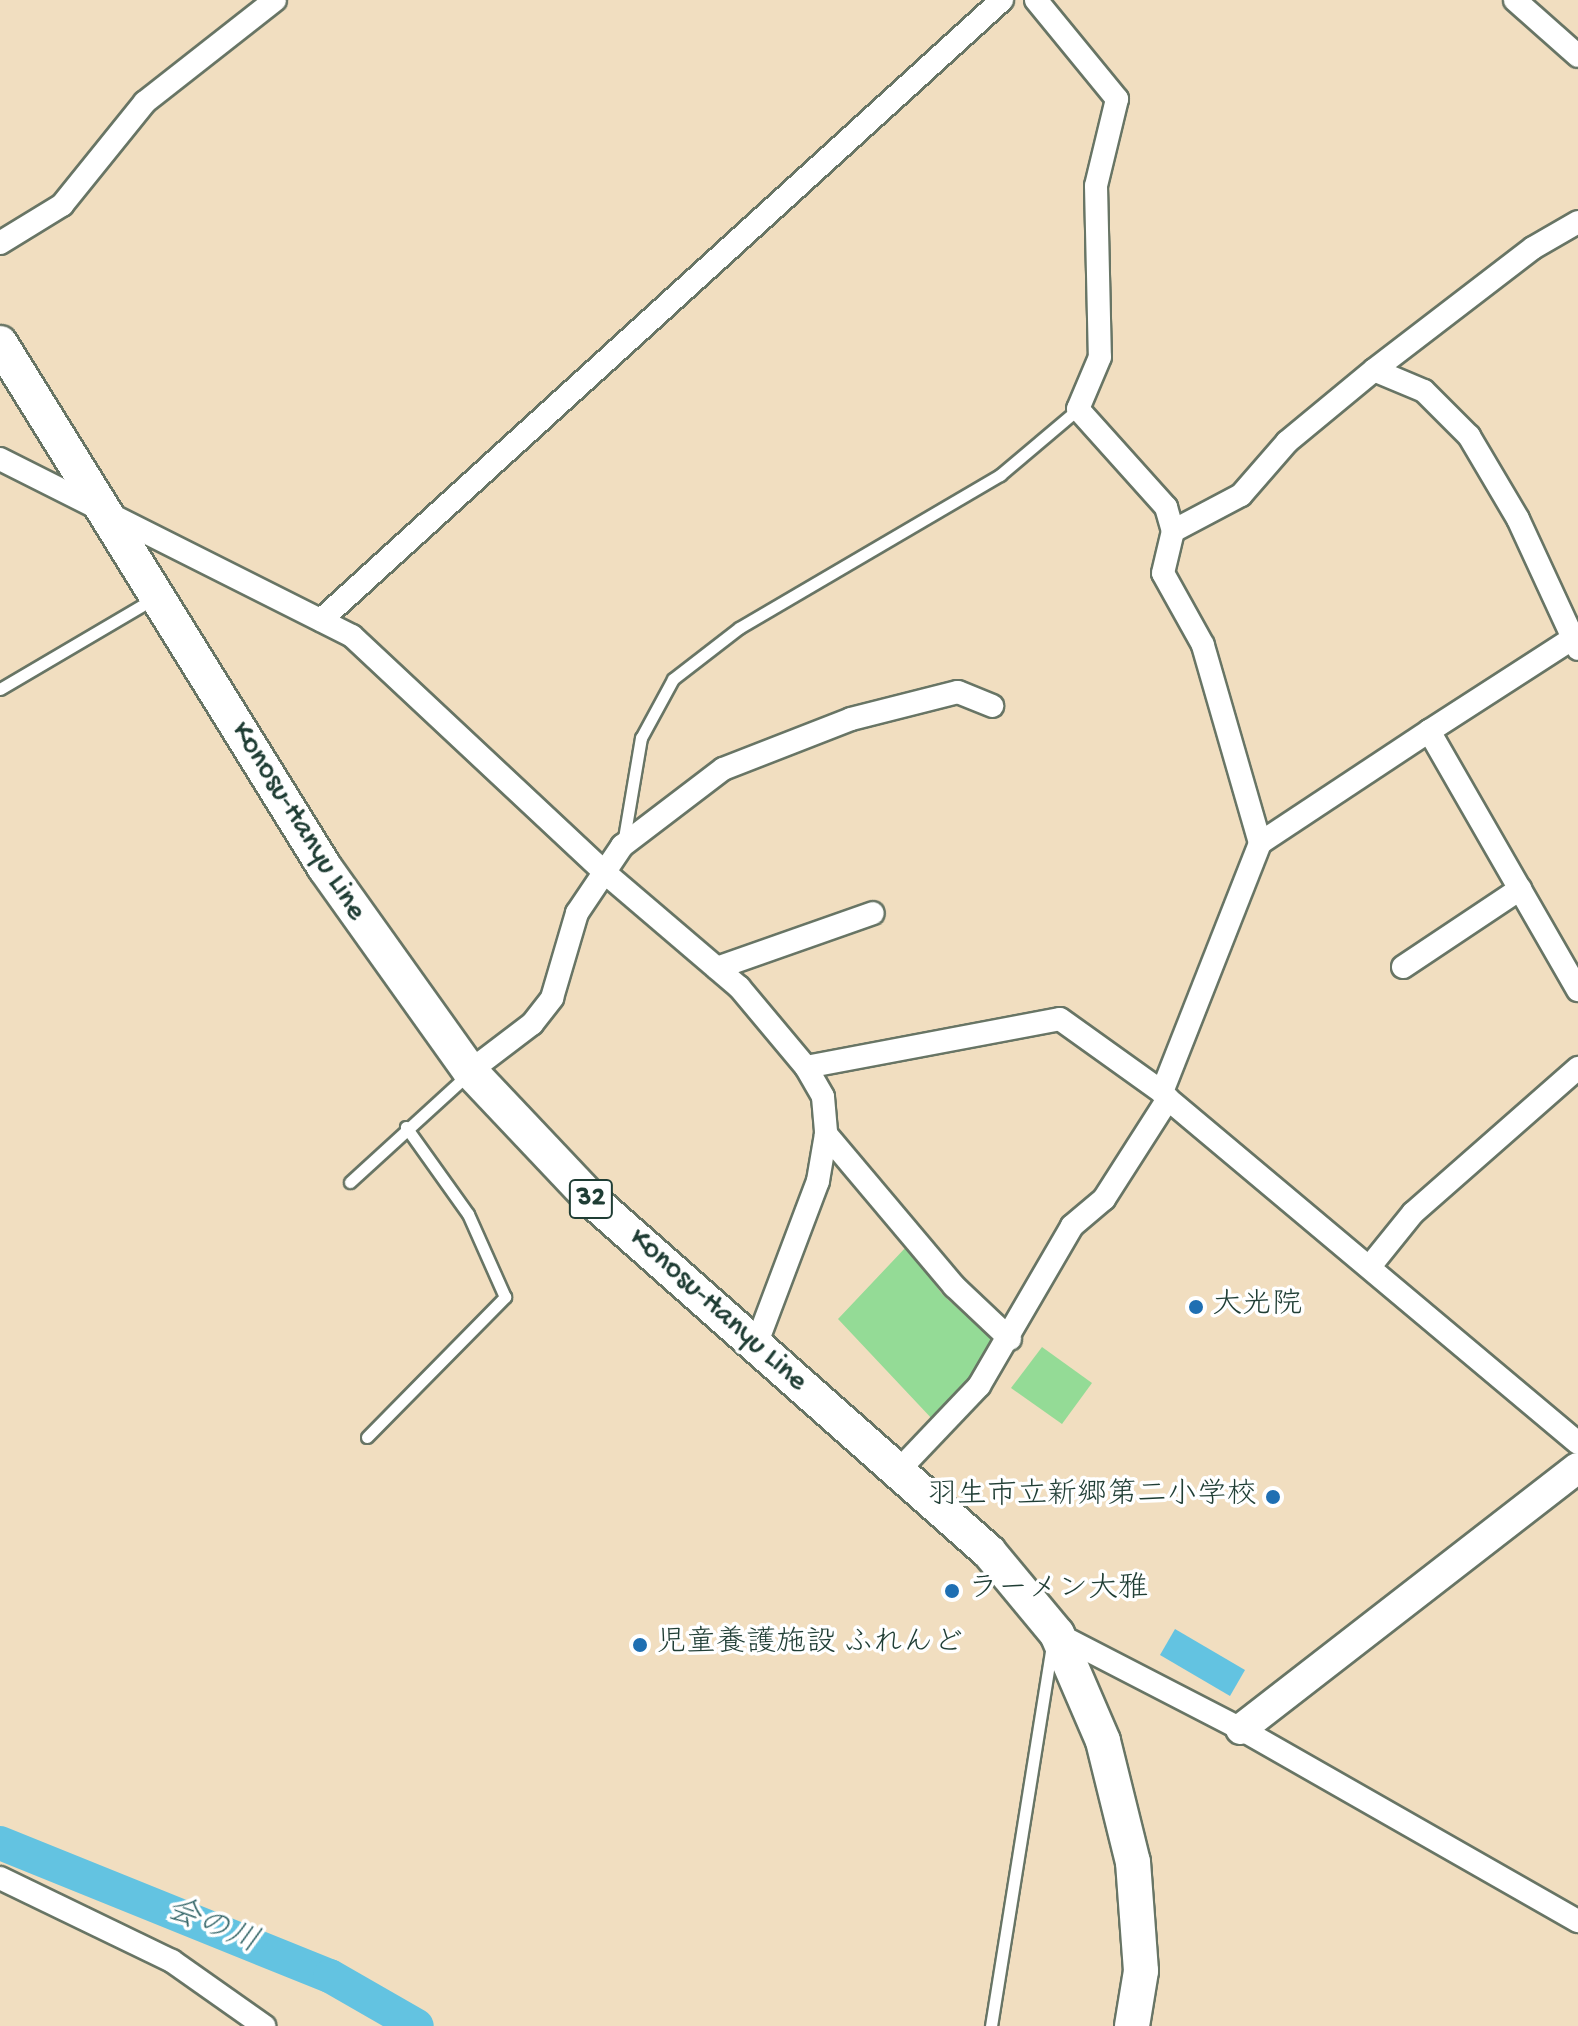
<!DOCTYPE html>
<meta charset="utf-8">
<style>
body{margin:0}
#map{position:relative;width:1578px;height:2026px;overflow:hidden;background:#f1dec0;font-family:"Gochi Hand","Klee One",sans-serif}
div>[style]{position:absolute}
.green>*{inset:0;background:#94db96}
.water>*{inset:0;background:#63c3e1}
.river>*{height:34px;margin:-17px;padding:0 17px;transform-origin:17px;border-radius:17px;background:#63c3e1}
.roads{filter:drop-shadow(2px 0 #687565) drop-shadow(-2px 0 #687565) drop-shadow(0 2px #687565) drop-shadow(0 -2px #687565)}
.lane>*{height:11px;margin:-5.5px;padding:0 5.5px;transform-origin:5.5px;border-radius:5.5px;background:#fff}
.street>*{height:22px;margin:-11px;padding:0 11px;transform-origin:11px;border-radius:11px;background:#fff}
.secondary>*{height:30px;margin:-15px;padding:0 15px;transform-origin:15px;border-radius:15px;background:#fff}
.primary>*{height:34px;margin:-17px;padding:0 17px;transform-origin:17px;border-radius:17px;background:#fff}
.dots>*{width:22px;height:22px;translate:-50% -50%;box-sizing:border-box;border:4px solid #fff;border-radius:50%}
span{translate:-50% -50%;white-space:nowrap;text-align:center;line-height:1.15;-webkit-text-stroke:7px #fff;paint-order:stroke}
.shield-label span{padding:2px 6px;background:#fff;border:2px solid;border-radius:6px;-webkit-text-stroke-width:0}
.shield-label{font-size:28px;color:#1f3d34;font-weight:700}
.street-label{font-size:30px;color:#1f3d34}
.poi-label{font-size:30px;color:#1f3d34}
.left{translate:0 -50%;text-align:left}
.right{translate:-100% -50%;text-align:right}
.water-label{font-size:32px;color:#336568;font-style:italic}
</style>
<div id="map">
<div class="green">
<div style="clip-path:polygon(907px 1246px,942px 1294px,999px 1346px,934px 1421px,838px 1319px)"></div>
<div style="clip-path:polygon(1042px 1347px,1092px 1383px,1062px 1424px,1011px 1388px)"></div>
</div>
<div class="water">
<div style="clip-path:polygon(1175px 1629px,1245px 1670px,1230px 1696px,1160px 1655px)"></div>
</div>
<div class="river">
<div style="left:0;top:1843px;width:356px;rotate:22deg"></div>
<div style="left:330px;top:1976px;width:100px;rotate:29.9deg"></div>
</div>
<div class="roads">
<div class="lane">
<div style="left:0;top:689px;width:178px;rotate:-30.5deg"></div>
<div style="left:623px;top:844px;width:108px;rotate:-80.4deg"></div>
<div style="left:641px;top:738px;width:67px;rotate:-61.5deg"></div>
<div style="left:673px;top:679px;width:83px;rotate:-37.7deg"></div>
<div style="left:739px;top:628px;width:303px;rotate:-30.4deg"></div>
<div style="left:1000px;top:475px;width:102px;rotate:-40.2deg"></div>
<div style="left:350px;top:1182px;width:159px;rotate:-42.4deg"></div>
<div style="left:367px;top:1437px;width:197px;rotate:-45.4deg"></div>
<div style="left:505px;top:1297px;width:91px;rotate:-114deg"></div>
<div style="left:468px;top:1214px;width:107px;rotate:-125.5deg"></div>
<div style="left:991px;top:2026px;width:387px;rotate:-80.9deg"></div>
</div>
<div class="street">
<div style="left:1036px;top:0;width:128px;rotate:50.7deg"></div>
<div style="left:1117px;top:99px;width:89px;rotate:103.6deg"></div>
<div style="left:1096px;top:186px;width:171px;rotate:88.7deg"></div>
<div style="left:1100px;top:357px;width:56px;rotate:112.9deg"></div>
<div style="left:1078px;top:409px;width:132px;rotate:48.1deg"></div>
<div style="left:1166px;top:507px;width:25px;rotate:74deg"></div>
<div style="left:1515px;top:0;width:84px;rotate:41.6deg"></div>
<div style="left:0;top:243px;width:73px;rotate:-31.5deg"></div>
<div style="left:62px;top:205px;width:132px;rotate:-51.1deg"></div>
<div style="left:145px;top:102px;width:165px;rotate:-38.1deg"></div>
<div style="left:1374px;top:370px;width:54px;rotate:22.8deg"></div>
<div style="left:1424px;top:391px;width:64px;rotate:45deg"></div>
<div style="left:1469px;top:436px;width:96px;rotate:59.4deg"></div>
<div style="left:1518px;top:519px;width:143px;rotate:65.2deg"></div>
<div style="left:0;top:459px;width:394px;rotate:26.7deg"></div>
<div style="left:352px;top:636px;width:344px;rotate:43.1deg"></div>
<div style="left:603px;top:871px;width:179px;rotate:40.5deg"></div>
<div style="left:739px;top:987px;width:104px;rotate:50.1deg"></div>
<div style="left:806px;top:1067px;width:34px;rotate:60deg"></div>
<div style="left:823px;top:1097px;width:37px;rotate:85deg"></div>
<div style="left:826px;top:1134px;width:48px;rotate:99.7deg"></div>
<div style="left:818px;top:1181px;width:175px;rotate:110.7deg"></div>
<div style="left:321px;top:620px;width:921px;rotate:-42.32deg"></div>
<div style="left:1578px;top:635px;width:177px;rotate:147.2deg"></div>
<div style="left:1429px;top:731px;width:299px;rotate:60.1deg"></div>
<div style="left:1260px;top:843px;width:206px;rotate:-106.1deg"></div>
<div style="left:1203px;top:645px;width:82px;rotate:-119.1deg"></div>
<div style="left:1163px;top:573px;width:43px;rotate:-76.6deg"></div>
<div style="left:1173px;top:531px;width:77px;rotate:-27.9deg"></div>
<div style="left:1241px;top:495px;width:70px;rotate:-49deg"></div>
<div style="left:1287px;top:442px;width:113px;rotate:-39.6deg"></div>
<div style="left:1374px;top:370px;width:200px;rotate:-37.5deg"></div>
<div style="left:1533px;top:248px;width:52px;rotate:-30deg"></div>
<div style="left:1403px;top:967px;width:141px;rotate:-33.7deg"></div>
<div style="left:717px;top:968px;width:165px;rotate:-19.4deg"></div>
<div style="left:806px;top:1067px;width:258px;rotate:-10.7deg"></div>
<div style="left:1060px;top:1019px;width:125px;rotate:35.6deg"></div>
<div style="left:470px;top:1071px;width:78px;rotate:-37.2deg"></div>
<div style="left:532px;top:1024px;width:33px;rotate:-52deg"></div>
<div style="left:552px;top:998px;width:89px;rotate:-73.6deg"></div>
<div style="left:577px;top:913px;width:81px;rotate:-56.1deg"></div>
<div style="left:622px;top:846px;width:127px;rotate:-37.3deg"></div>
<div style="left:723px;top:769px;width:137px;rotate:-21.3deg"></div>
<div style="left:851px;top:719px;width:110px;rotate:-14.2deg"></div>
<div style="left:958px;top:692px;width:37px;rotate:22deg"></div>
<div style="left:1168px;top:1099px;width:535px;rotate:40deg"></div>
<div style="left:826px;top:1134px;width:199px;rotate:49.9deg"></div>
<div style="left:954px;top:1286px;width:77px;rotate:43.4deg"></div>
<div style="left:1371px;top:1265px;width:67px;rotate:-51.1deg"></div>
<div style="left:1413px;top:1213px;width:220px;rotate:-41.3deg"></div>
<div style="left:899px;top:1470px;width:116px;rotate:-46.4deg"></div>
<div style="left:979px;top:1386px;width:185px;rotate:-59.8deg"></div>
<div style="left:1072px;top:1226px;width:42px;rotate:-40.2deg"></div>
<div style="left:1104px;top:1199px;width:119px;rotate:-57.4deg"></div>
<div style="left:1168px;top:1099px;width:9px;rotate:-131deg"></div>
<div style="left:1162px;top:1092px;width:268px;rotate:-68.5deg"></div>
<div style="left:1260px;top:843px;width:203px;rotate:-33.5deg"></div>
<div style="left:1057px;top:1634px;width:207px;rotate:27.3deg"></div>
<div style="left:1241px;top:1729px;width:388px;rotate:29.7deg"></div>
<div style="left:0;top:1878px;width:191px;rotate:25.8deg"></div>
<div style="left:172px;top:1961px;width:113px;rotate:35.2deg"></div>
</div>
<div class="secondary">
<div style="left:1241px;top:1729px;width:426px;rotate:-37.8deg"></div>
</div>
<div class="primary">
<div style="left:0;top:343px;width:617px;rotate:58.24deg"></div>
<div style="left:325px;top:868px;width:249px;rotate:54.5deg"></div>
<div style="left:470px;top:1071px;width:179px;rotate:46.6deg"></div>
<div style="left:593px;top:1201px;width:529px;rotate:41.55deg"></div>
<div style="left:989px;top:1552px;width:107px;rotate:50.3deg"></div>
<div style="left:1057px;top:1634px;width:116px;rotate:66.7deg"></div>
<div style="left:1103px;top:1741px;width:125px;rotate:76.1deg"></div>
<div style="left:1133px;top:1862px;width:109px;rotate:85.8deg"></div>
<div style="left:1141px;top:1971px;width:56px;rotate:99.3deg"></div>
</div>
</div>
<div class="dots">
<div style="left:1196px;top:1307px;background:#1f6fb2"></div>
<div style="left:1273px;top:1497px;background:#1f6fb2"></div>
<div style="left:952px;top:1591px;background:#1f6fb2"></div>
<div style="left:640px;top:1645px;background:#1f6fb2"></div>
</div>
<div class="shield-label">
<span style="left:591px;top:1199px">32</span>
</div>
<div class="street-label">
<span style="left:297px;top:822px;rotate:58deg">Konosu-Hanyu Line</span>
<span style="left:717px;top:1311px;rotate:42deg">Konosu-Hanyu Line</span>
</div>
<div class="poi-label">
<span class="left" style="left:1212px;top:1307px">大光院</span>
<span class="right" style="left:1257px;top:1497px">羽生市立新郷第二小学校</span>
<span class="left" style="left:968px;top:1591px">ラーメン大雅</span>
<span class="left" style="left:656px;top:1645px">児童養護施設 ふれんど</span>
</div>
<div class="water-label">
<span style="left:212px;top:1928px;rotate:22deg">会の川</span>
</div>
</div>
